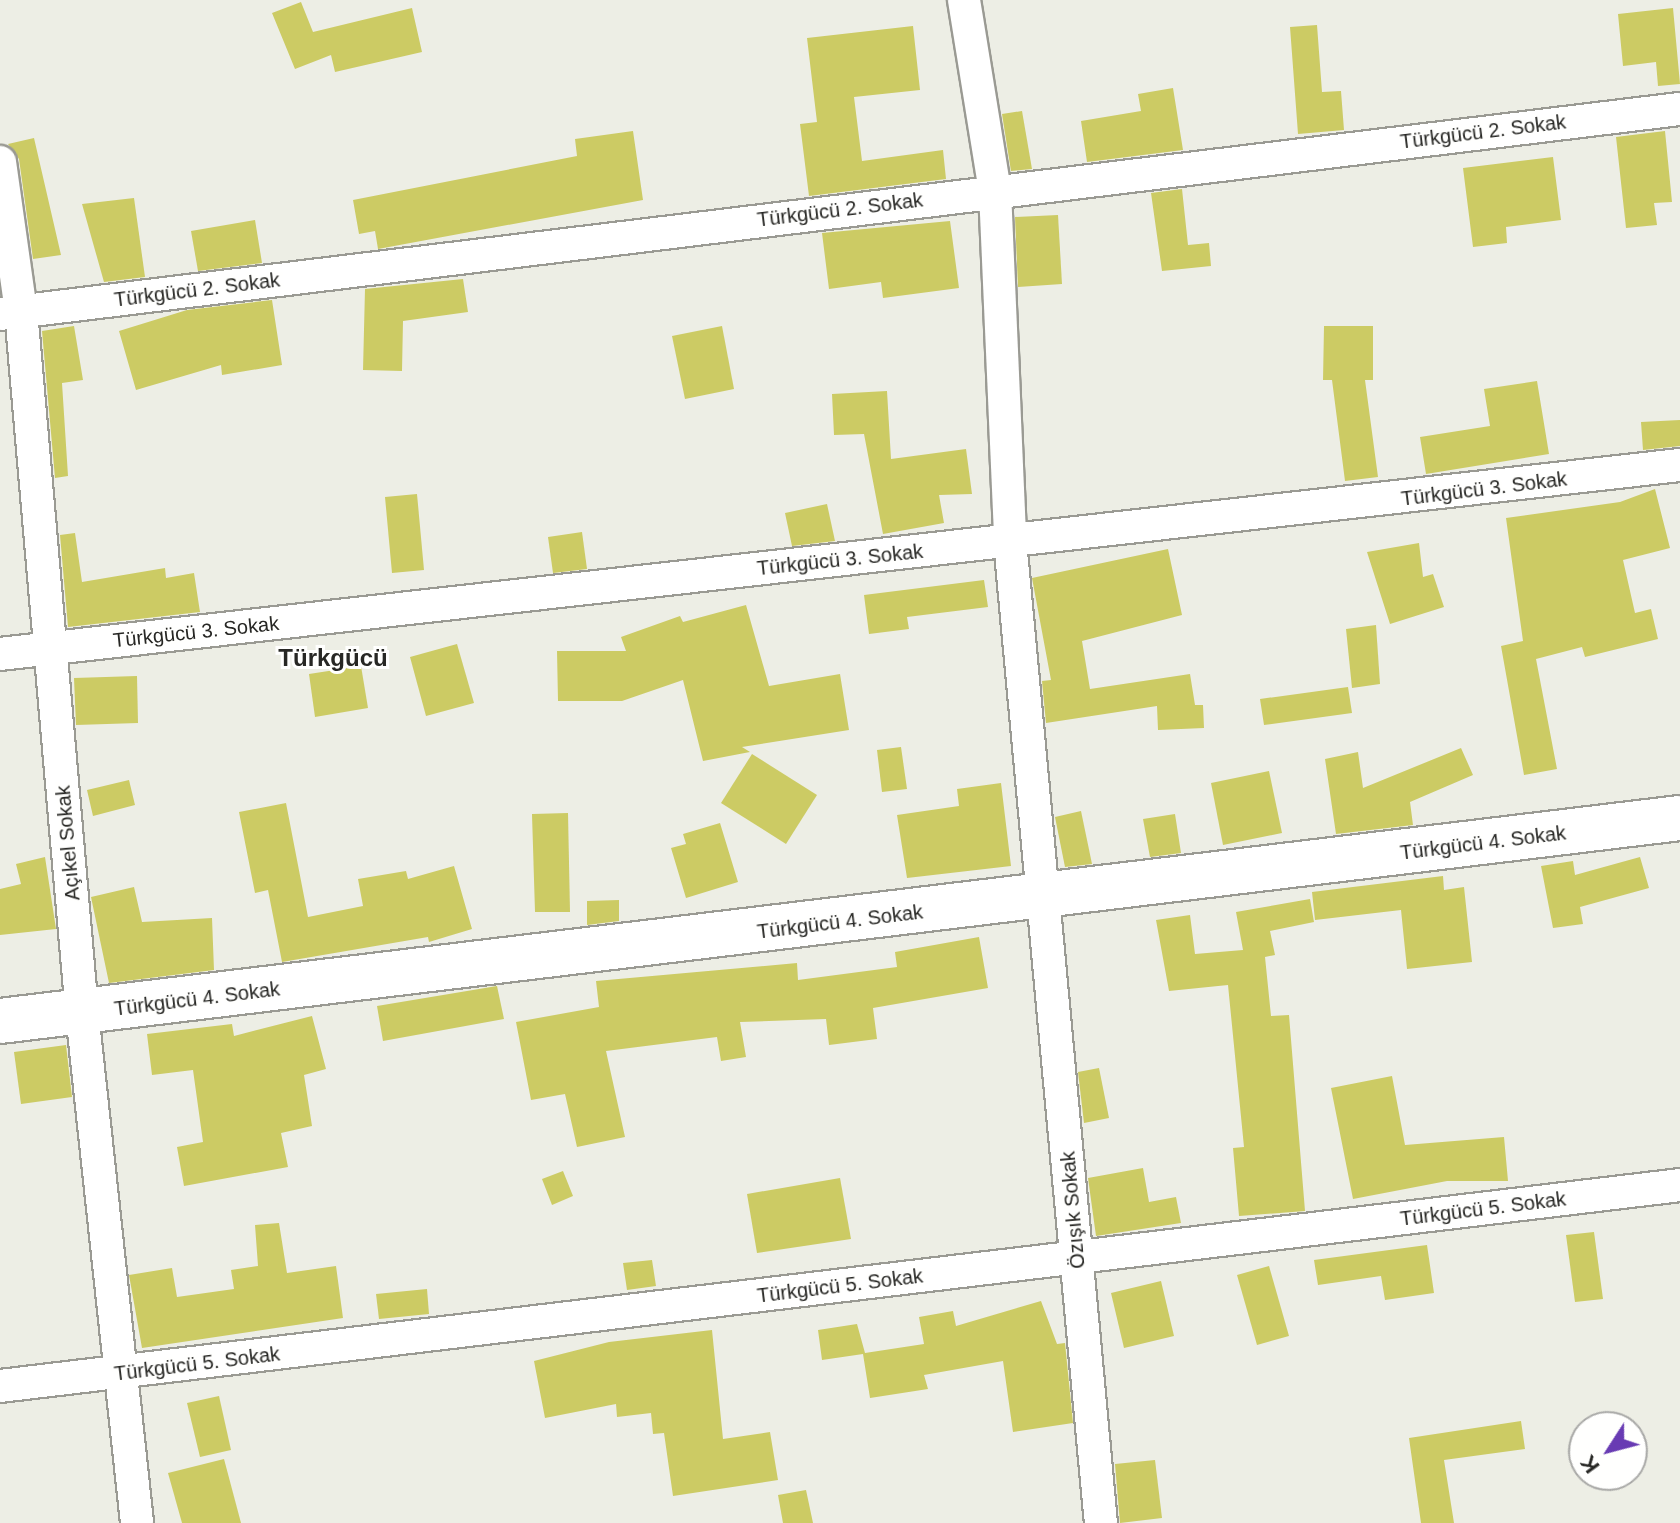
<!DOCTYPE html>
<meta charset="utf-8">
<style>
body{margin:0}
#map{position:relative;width:1680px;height:1523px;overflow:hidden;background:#edeee5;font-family:Helvetica,sans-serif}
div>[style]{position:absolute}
.building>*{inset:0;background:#cccb64}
.roads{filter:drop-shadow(2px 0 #9a9a93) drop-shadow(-2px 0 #9a9a93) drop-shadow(0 2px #9a9a93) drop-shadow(0 -2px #9a9a93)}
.street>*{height:32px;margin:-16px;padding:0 16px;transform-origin:16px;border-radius:16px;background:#fff}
.secondary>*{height:44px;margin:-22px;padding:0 22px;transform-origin:22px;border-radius:22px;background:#fff}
span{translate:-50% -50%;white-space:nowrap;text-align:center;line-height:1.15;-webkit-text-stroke:6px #fffffe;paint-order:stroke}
.street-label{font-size:20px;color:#272724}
.quarter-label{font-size:24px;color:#272724;font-weight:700}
.north{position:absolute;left:1568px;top:1411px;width:80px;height:80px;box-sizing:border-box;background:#fffffe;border:2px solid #a9a9a7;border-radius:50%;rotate:234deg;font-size:22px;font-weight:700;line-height:32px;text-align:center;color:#272724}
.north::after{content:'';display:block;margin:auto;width:28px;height:36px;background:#683bb3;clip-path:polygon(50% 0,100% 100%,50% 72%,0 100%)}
</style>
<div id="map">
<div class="building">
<div style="clip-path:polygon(301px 2px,313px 32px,412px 8px,422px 52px,335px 72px,331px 55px,295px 69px,272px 13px)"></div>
<div style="clip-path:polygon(1673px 8px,1680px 84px,1658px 86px,1656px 62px,1623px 66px,1618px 14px)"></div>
<div style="clip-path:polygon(1317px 25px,1322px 92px,1341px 91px,1344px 130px,1298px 134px,1290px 27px)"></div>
<div style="clip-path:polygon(913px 26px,920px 90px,854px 97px,862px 161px,943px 150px,946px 179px,809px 196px,800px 124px,817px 122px,807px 38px)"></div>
<div style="clip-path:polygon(1173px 88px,1183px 150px,1087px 162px,1081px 121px,1141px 111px,1138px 94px)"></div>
<div style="clip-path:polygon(1022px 111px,1032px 169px,1011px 171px,1002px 114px)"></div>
<div style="clip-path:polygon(633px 131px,643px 200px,378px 249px,375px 231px,359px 234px,353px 200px,577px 156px,575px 139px)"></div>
<div style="clip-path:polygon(1665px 131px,1672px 202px,1654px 203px,1657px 225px,1626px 228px,1616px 137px)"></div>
<div style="clip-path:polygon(34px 138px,61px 255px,33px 259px,19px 159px,8px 144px)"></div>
<div style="clip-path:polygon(1553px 157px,1561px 220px,1506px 227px,1507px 243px,1473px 247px,1463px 168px)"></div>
<div style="clip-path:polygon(1182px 189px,1188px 245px,1209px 243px,1211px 266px,1162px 271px,1151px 193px)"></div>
<div style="clip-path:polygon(134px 198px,145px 277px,104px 282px,82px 204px)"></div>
<div style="clip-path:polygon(1058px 215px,1062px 284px,1018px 287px,1015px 217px)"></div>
<div style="clip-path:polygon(255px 220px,262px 263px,198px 271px,191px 231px)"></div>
<div style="clip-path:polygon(950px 221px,959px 288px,883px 298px,881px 282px,829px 289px,822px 233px)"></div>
<div style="clip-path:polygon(463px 279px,468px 312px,403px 321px,402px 371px,363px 370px,365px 289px)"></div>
<div style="clip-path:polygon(272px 300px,282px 365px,222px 375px,221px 365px,136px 390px,119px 331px,187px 310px)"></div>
<div style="clip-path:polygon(74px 326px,83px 380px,62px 383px,68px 476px,55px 478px,42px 331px)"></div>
<div style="clip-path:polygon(722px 326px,734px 389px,685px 399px,672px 336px)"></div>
<div style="clip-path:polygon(1324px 326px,1373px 326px,1373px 380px,1365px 380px,1378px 477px,1345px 481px,1332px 380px,1323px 380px)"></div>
<div style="clip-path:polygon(1537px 381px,1549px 454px,1426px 474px,1420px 437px,1490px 426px,1484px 389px)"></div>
<div style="clip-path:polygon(887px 391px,891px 459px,966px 449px,972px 494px,939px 495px,944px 523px,883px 534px,864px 434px,834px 435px,832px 394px)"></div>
<div style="clip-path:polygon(1680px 420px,1680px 446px,1643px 450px,1641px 422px)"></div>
<div style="clip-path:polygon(1655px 489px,1670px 548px,1623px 560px,1635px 613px,1651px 609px,1658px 639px,1585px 657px,1582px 647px,1536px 659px,1557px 769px,1524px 775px,1501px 646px,1523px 641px,1506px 518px,1620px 502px)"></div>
<div style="clip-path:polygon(417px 494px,424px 570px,392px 573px,385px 497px)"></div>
<div style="clip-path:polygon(827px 504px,835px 541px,792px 546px,785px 513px)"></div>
<div style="clip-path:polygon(582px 532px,587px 569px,553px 573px,548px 537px)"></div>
<div style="clip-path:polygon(75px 533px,82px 582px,165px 568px,166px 578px,194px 573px,200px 612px,68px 627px,60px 535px)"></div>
<div style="clip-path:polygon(1419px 543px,1423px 577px,1433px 574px,1444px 607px,1390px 624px,1367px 552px)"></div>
<div style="clip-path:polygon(1168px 549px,1182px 615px,1082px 641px,1090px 689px,1190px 674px,1195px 705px,1203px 705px,1204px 728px,1158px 730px,1157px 706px,1046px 723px,1042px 681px,1051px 680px,1032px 578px)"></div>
<div style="clip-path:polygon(984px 580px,988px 607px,907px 617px,909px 629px,869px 634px,864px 595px)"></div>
<div style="clip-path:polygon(746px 605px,769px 686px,840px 674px,849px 730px,742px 747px,750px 752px,703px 761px,683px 680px,622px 701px,558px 701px,557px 651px,626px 651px,621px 637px,680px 616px,683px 622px)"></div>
<div style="clip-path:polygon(1376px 625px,1380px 684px,1352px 688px,1346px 629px)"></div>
<div style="clip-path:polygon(457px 644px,474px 703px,426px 716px,410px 657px)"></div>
<div style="clip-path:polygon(361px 666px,368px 708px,315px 717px,309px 674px)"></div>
<div style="clip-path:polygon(137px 676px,138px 723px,76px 725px,74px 678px)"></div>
<div style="clip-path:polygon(1348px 687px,1352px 713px,1264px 725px,1260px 699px)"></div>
<div style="clip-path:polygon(901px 747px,907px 789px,882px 792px,877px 750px)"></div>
<div style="clip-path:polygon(1461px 748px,1473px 775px,1410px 802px,1413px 825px,1336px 834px,1325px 759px,1358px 752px,1363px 788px)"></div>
<div style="clip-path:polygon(752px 754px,817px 795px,786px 844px,721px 803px)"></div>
<div style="clip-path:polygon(1269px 771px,1282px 833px,1223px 845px,1211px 783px)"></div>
<div style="clip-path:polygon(129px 780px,135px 805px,93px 816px,87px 790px)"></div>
<div style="clip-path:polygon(1001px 783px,1011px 866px,907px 878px,897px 815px,959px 806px,957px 789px)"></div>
<div style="clip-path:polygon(286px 803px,308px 917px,363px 906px,358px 879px,406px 871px,408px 879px,454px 866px,472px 929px,429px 942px,428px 937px,282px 962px,268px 890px,255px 893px,239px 812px)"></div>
<div style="clip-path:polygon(1081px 811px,1092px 864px,1065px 867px,1055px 817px)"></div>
<div style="clip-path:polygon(568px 813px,570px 912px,535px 912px,532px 814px)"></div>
<div style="clip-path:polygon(1175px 814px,1181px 853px,1150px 857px,1143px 819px)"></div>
<div style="clip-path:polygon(720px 823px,738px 882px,686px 898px,671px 848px,686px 844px,683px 834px)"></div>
<div style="clip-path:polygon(45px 857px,56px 929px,0 935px,0 889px,21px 884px,16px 864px)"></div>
<div style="clip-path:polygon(1640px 857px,1649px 888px,1580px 907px,1583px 924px,1553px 928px,1541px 866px,1573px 861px,1575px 875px)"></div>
<div style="clip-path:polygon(1443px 876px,1444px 890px,1464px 887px,1472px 962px,1407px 969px,1401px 910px,1315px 920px,1312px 892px)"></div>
<div style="clip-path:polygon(134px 887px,142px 922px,212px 918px,214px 970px,109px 983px,91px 897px)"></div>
<div style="clip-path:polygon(1310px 899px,1314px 922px,1270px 931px,1275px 955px,1265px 957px,1271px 1016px,1289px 1015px,1305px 1211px,1239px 1216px,1233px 1148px,1244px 1147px,1228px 985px,1169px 991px,1156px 920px,1190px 915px,1195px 954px,1243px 950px,1236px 912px)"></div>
<div style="clip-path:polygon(619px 900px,619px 921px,587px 925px,587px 901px)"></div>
<div style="clip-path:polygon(979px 937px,988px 988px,873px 1008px,877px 1039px,829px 1045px,826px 1019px,740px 1022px,746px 1057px,721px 1061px,717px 1037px,606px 1051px,625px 1137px,577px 1147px,565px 1094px,531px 1100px,516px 1022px,599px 1007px,596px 981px,797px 963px,798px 980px,897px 967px,895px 952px)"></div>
<div style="clip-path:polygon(497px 986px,504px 1019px,383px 1041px,377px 1006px)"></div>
<div style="clip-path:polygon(312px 1016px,326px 1069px,304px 1075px,312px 1126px,281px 1133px,288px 1167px,184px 1186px,177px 1147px,203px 1142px,193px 1070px,152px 1075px,147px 1034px,232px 1024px,234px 1036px)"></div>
<div style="clip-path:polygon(66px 1045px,72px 1097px,21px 1104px,14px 1052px)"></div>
<div style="clip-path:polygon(1099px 1068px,1109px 1118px,1084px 1123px,1078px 1072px)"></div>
<div style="clip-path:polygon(1392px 1076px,1405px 1145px,1504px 1137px,1508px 1181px,1447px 1181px,1353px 1199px,1331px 1088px)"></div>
<div style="clip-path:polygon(1143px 1168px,1149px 1202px,1176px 1197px,1181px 1223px,1096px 1236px,1088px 1178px)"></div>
<div style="clip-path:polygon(563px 1171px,573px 1196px,552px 1205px,542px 1179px)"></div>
<div style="clip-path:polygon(840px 1178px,851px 1239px,757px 1253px,747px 1194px)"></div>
<div style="clip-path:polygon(279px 1223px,287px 1273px,336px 1266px,343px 1318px,142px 1348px,129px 1275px,172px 1268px,177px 1297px,234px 1289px,231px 1270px,258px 1266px,255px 1225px)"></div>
<div style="clip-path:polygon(1594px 1232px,1603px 1299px,1575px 1302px,1566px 1235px)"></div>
<div style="clip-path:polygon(1427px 1245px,1434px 1293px,1385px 1300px,1381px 1276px,1318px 1285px,1314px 1260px)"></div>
<div style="clip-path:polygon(652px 1260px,656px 1286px,627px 1290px,623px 1263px)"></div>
<div style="clip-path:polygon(1269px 1266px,1289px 1336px,1257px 1345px,1237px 1275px)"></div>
<div style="clip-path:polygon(1161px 1281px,1174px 1336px,1124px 1348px,1111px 1293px)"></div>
<div style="clip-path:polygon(427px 1289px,429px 1314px,379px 1319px,376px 1294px)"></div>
<div style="clip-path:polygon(1041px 1301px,1057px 1344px,1065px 1343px,1073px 1423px,1013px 1432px,1003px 1361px,924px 1375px,928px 1389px,870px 1398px,863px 1354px,822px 1360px,818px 1330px,857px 1324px,865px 1353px,924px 1344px,919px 1317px,953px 1311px,956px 1326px)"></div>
<div style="clip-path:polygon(712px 1330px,723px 1439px,770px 1432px,778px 1480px,673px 1496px,664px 1433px,653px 1434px,651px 1413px,617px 1417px,616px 1404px,545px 1418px,534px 1361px,609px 1342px)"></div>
<div style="clip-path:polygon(219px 1396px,231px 1450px,200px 1457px,187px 1403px)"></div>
<div style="clip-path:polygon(1521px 1421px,1525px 1449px,1444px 1460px,1454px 1523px,1421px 1523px,1409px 1438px)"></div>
<div style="clip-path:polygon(224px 1459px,241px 1523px,182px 1523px,168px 1473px)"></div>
<div style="clip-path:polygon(1155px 1460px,1162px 1518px,1120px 1523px,1115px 1464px)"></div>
<div style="clip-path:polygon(806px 1490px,813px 1523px,783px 1523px,778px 1495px)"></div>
</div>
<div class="roads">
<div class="street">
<div style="left:964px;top:0;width:193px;rotate:80.8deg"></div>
<div style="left:995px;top:191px;width:350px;rotate:87.5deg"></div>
<div style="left:1010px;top:541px;width:986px;rotate:84.71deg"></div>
<div style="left:0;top:162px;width:150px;rotate:82deg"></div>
<div style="left:21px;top:311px;width:705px;rotate:85.03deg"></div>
<div style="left:82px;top:1013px;width:513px;rotate:83.84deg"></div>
<div style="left:0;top:314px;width:1692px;rotate:-6.96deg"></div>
<div style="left:0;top:654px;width:1691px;rotate:-6.42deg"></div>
<div style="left:0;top:1386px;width:1692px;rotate:-6.82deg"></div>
</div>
<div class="secondary">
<div style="left:0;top:1021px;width:1692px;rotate:-6.89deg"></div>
</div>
</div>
<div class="street-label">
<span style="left:1483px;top:132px;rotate:-7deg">Türkgücü 2. Sokak</span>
<span style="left:840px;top:210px;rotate:-7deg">Türkgücü 2. Sokak</span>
<span style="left:197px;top:290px;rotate:-7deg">Türkgücü 2. Sokak</span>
<span style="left:1484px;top:489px;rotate:-7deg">Türkgücü 3. Sokak</span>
<span style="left:840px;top:560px;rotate:-6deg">Türkgücü 3. Sokak</span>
<span style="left:196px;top:632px;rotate:-6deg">Türkgücü 3. Sokak</span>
<span style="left:68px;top:843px;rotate:-95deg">Açıkel Sokak</span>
<span style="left:1483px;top:843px;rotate:-7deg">Türkgücü 4. Sokak</span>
<span style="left:840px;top:922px;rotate:-7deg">Türkgücü 4. Sokak</span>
<span style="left:197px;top:999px;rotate:-7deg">Türkgücü 4. Sokak</span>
<span style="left:1483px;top:1209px;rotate:-7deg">Türkgücü 5. Sokak</span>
<span style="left:1073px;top:1210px;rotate:-95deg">Özışık Sokak</span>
<span style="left:840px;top:1286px;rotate:-7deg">Türkgücü 5. Sokak</span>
<span style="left:197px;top:1364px;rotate:-7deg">Türkgücü 5. Sokak</span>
</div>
<div class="quarter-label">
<span style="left:333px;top:658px">Türkgücü</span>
</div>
<div class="north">K</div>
</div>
